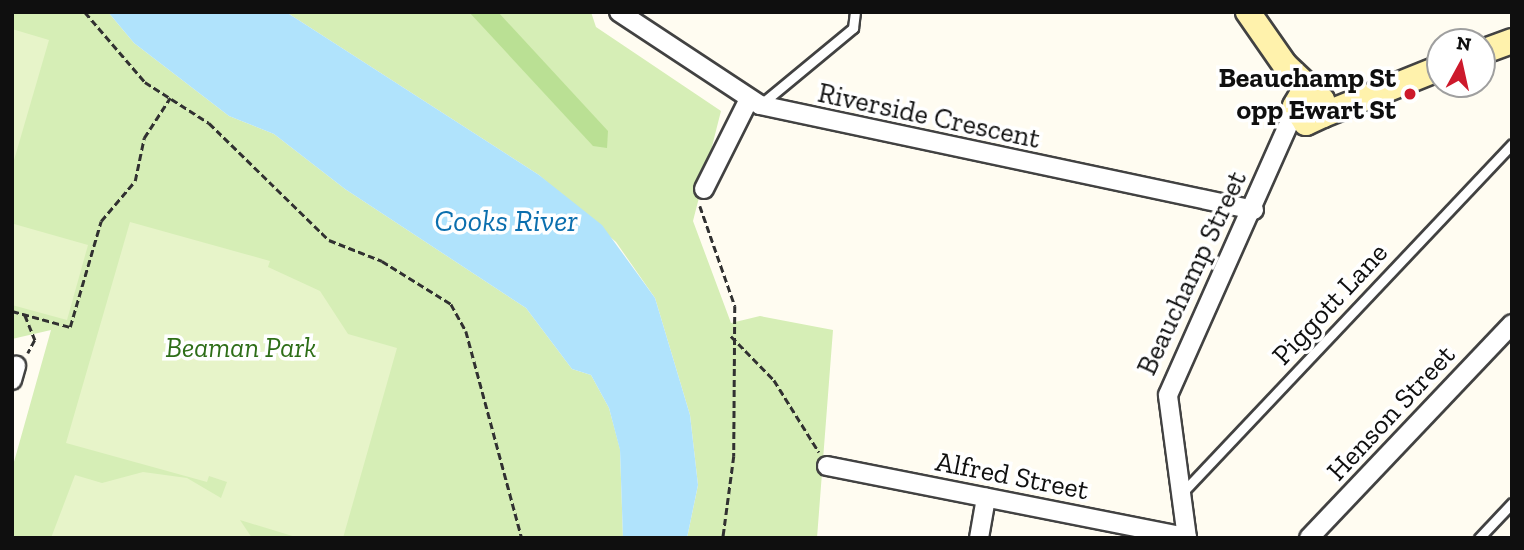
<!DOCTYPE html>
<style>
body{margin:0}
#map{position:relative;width:1524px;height:550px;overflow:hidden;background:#fffcf1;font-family:"Zilla Slab",serif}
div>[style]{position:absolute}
.green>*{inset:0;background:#d6eeb6}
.forest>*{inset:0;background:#bae094}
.pitch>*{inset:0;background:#e7f4c9}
.water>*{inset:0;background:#b0e3fc}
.path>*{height:2.5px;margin-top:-1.25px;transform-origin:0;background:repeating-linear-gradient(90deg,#313131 0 7px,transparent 0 10.5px)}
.roads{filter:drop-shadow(2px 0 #424242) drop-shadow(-2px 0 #424242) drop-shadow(0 2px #424242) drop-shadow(0 -2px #424242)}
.lane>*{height:9px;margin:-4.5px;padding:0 4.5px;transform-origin:4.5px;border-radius:4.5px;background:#fff}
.street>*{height:18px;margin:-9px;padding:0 9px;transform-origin:9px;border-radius:9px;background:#fff}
.secondary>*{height:24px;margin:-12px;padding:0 12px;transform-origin:12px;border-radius:12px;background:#fff2ac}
.dots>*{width:19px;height:19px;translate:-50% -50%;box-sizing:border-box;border:4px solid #fff;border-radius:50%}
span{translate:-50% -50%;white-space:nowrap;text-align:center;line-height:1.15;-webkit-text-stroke:7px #fff;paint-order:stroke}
.poi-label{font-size:28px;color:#0f0f0f;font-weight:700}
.right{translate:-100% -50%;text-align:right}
.street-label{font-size:28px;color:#0f0f0f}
.park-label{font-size:28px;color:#2e6e18;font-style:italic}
.water-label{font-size:30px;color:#0b6fae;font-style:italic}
.frame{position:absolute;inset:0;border:14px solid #0f0f0f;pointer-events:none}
.north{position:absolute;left:1426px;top:28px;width:70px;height:70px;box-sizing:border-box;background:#fff;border:2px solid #9f9f9f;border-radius:50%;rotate:8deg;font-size:19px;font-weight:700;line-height:28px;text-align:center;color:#0f0f0f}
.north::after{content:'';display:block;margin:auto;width:24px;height:32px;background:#cd192b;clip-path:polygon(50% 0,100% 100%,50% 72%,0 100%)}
</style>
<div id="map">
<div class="green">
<div style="clip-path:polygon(12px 12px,108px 12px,134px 43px,229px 116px,274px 134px,345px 189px,526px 308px,572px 369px,591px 375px,609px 408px,620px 449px,623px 538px,12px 538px,12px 469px,51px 330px,12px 339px)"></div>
<div style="clip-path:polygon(286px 12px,591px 12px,596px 27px,721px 111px,693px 221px,731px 323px,760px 316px,833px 330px,817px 538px,687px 538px,698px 485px,690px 415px,655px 298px,616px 242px,539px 175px)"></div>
</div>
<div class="forest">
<div style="clip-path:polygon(469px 12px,498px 12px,608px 131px,607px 148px,593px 146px)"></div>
</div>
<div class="pitch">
<div style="clip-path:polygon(12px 29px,49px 40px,12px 167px)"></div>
<div style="clip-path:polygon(130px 222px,270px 261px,268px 267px,320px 291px,348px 334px,397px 348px,343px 538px,299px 538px,240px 520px,252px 538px,51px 538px,75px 475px,102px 483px,143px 472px,187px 478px,221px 498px,227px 482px,209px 476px,207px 482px,66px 443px)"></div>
<div style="clip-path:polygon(14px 224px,88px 245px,67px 320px,12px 305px)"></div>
</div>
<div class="water">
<div style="clip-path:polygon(108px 12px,286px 12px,539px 175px,602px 225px,655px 298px,690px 415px,698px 485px,687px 538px,623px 538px,620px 450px,609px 408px,591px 375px,572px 369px,526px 308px,345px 189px,274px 134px,229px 116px,134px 43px)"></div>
</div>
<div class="path">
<div style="left:85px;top:12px;width:92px;rotate:49.4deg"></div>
<div style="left:145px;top:82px;width:76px;rotate:32.6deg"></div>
<div style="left:209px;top:123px;width:168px;rotate:44.3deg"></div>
<div style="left:329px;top:240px;width:57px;rotate:21.6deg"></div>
<div style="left:382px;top:261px;width:81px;rotate:31.9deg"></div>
<div style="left:451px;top:304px;width:31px;rotate:61deg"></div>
<div style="left:466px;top:331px;width:214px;rotate:74.9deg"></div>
<div style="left:700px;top:206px;width:106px;rotate:70.7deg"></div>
<div style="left:735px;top:306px;width:150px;rotate:90.4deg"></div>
<div style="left:734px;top:456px;width:83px;rotate:97.6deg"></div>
<div style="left:12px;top:311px;width:60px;rotate:15.4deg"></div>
<div style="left:70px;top:327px;width:110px;rotate:-73.7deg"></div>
<div style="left:101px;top:221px;width:52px;rotate:-49.6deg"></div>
<div style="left:135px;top:181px;width:44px;rotate:-78.2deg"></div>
<div style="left:144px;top:138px;width:48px;rotate:-57deg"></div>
<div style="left:25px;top:315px;width:27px;rotate:68deg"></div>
<div style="left:35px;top:340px;width:15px;rotate:118deg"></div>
<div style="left:731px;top:336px;width:62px;rotate:45.7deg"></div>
<div style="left:774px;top:380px;width:85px;rotate:58deg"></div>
</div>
<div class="roads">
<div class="lane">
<div style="left:760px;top:105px;width:121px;rotate:-39.6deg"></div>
<div style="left:853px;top:28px;width:16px;rotate:-83deg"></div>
<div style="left:1182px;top:493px;width:480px;rotate:-46.6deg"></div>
<div style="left:1479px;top:538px;width:48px;rotate:-46.7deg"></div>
</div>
<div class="street">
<div style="left:619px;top:12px;width:169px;rotate:33.4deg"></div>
<div style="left:760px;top:105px;width:505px;rotate:12deg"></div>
<div style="left:704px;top:189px;width:98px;rotate:-63.4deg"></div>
<div style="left:12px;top:380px;width:15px;rotate:-74deg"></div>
<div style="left:827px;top:466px;width:367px;rotate:11.2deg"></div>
<div style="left:979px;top:538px;width:41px;rotate:-80.1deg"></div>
<div style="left:1187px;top:538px;width:144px;rotate:-97.6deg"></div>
<div style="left:1168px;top:395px;width:312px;rotate:-66deg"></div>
<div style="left:1309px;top:538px;width:295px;rotate:-46.5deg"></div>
</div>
<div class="secondary">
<div style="left:1248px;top:12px;width:65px;rotate:55.1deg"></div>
<div style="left:1285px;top:65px;width:51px;rotate:43.4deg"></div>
<div style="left:1322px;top:100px;width:15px;rotate:86deg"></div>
<div style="left:1323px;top:115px;width:19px;rotate:155deg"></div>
<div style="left:1306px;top:123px;width:20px;rotate:-123deg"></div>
<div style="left:1295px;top:106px;width:12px;rotate:-59deg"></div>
<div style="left:1301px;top:96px;width:12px;rotate:-9deg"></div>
<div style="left:1482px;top:52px;width:32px;rotate:-20deg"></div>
<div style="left:1323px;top:115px;width:126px;rotate:-21.9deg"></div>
</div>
</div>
<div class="dots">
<div style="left:1410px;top:94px;background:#cd192b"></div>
</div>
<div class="poi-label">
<span class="right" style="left:1396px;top:94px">Beauchamp St<br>opp Ewart St</span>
</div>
<div class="street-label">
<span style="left:929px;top:116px;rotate:12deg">Riverside Crescent</span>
<span style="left:1192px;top:273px;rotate:-65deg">Beauchamp Street</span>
<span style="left:1330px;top:304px;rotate:-47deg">Piggott Lane</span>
<span style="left:1391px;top:413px;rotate:-47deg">Henson Street</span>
<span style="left:1012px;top:476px;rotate:11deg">Alfred Street</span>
</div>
<div class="park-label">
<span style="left:241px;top:348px">Beaman Park</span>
</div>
<div class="water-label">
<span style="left:506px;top:221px">Cooks River</span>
</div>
<div class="frame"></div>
<div class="north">N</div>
</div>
